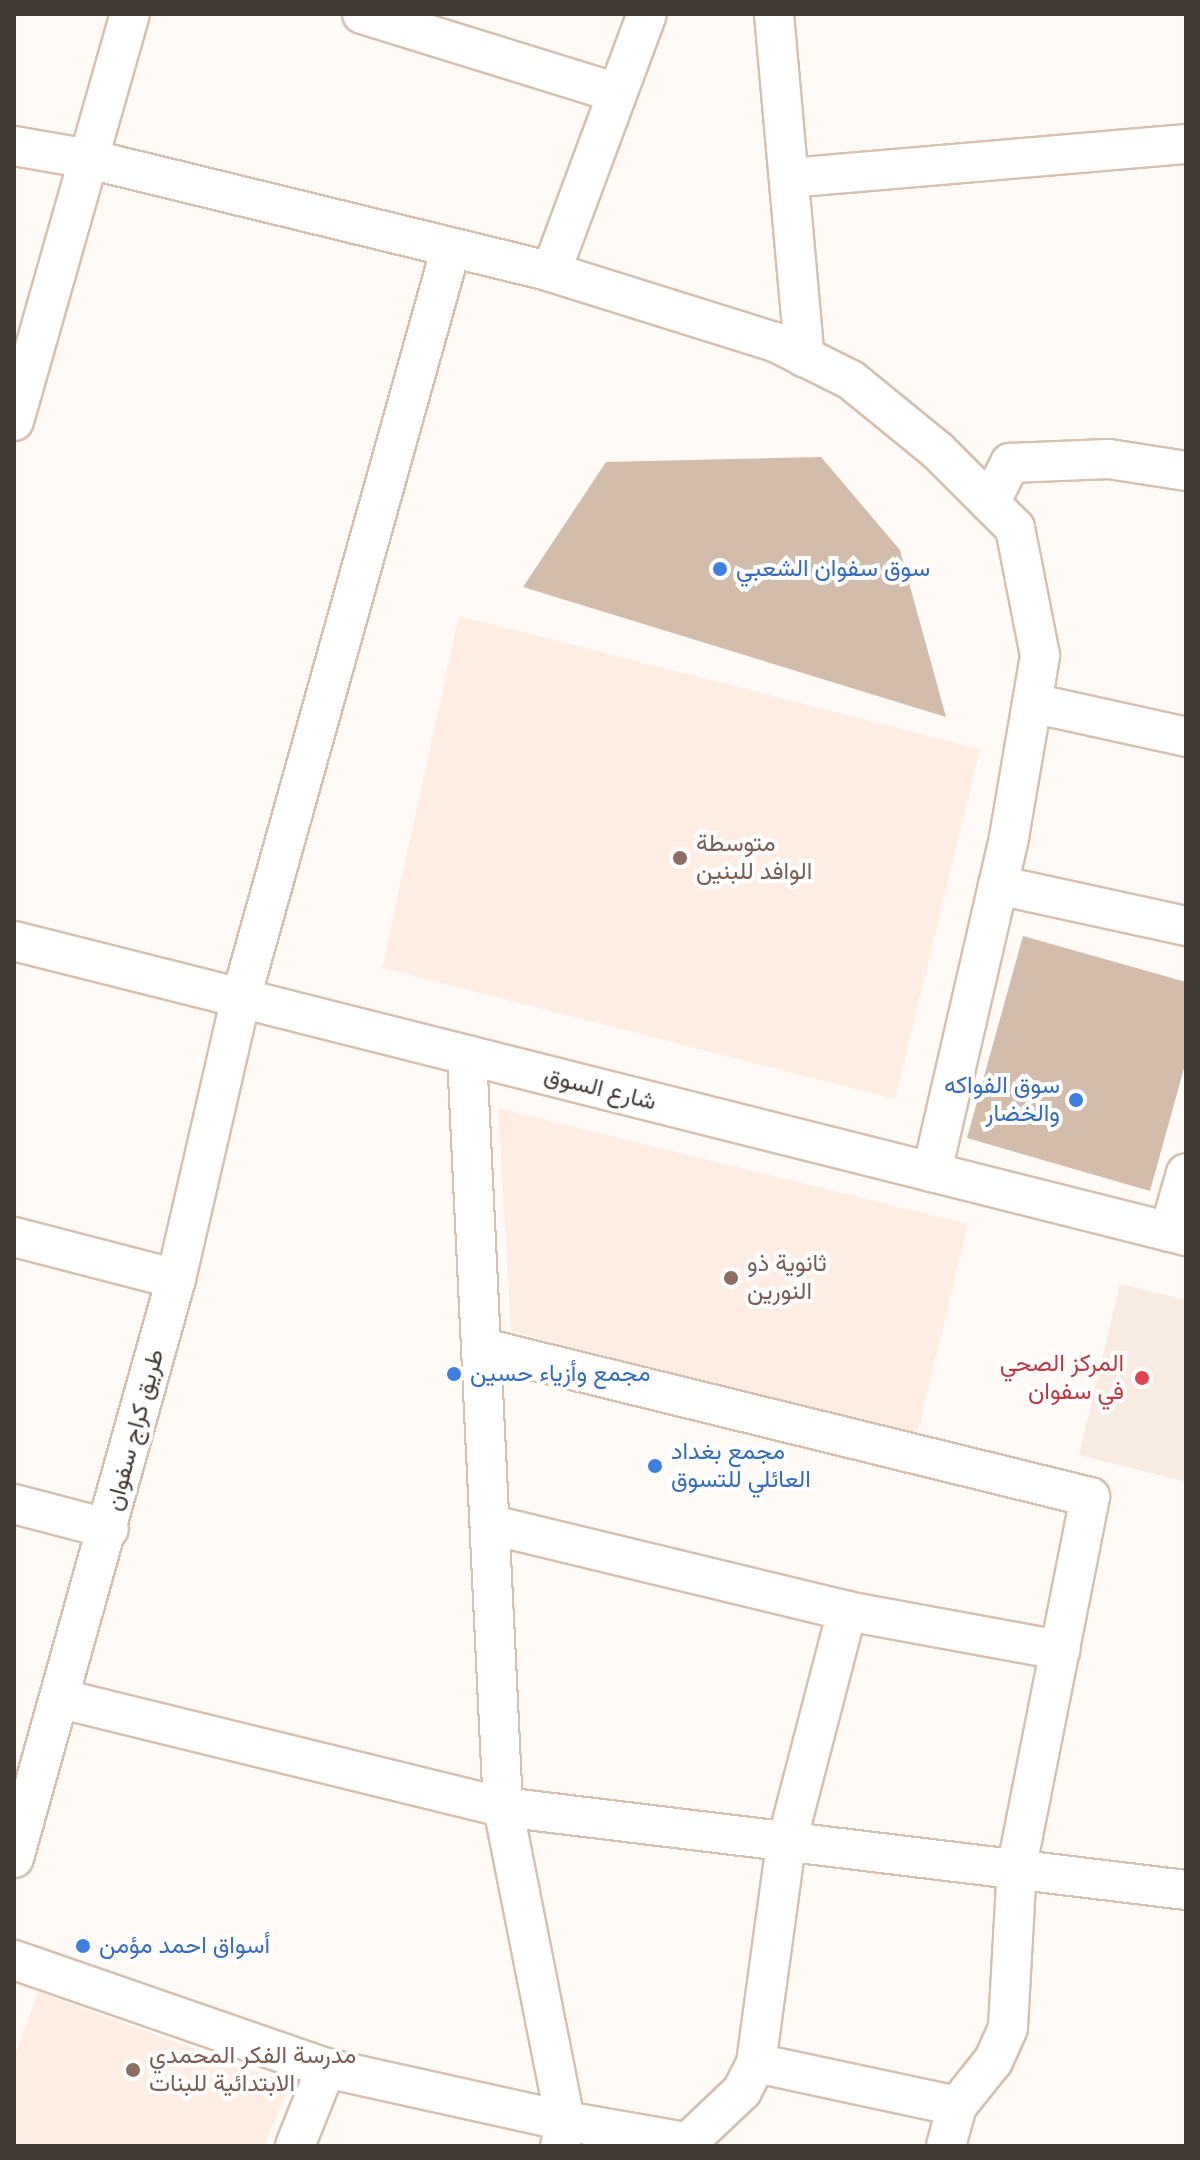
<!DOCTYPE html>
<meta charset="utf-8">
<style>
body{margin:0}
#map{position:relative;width:1200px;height:2160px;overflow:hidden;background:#fffaf6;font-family:"Times New Roman",Vazirmatn,serif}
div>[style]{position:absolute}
.built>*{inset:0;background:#f7ebe2}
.education>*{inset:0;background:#feede2}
.building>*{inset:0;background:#d2bcac}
.roads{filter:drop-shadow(2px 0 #d6c0af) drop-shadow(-2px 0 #d6c0af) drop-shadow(0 2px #d6c0af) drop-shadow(0 -2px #d6c0af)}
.minor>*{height:38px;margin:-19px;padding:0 19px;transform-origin:19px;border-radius:19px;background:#fff}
.dots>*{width:22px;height:22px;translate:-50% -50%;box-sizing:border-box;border:4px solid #fff;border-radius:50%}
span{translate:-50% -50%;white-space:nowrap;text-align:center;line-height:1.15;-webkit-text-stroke:8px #fff;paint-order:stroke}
.shop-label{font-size:24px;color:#366cbe}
.left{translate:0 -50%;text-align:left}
.right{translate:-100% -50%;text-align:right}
.education-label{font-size:24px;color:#785e54}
.street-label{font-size:24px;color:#423932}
.health-label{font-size:24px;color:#be3a42}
.frame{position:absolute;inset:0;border:16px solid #423932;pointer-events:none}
</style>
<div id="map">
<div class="built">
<div style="clip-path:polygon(1120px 1284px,1186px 1300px,1186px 1482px,1079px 1455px)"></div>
</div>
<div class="education">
<div style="clip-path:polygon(459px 616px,980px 749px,895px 1099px,382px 968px)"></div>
<div style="clip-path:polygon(498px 1108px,968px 1224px,916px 1438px,511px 1331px)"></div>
<div style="clip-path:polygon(38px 1992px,290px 2084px,264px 2146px,14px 2146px,14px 2057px)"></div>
</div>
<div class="building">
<div style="clip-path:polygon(821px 457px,900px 550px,946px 717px,523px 587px,606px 462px)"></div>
<div style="clip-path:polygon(1023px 936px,1186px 982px,1186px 1061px,1150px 1191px,967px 1138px)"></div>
</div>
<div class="roads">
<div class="minor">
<div style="left:362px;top:14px;width:267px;rotate:17.2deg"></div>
<div style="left:774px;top:14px;width:345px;rotate:84.9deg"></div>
<div style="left:14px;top:146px;width:76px;rotate:9.8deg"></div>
<div style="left:89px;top:159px;width:476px;rotate:13.7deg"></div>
<div style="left:551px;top:272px;width:235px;rotate:17.4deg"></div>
<div style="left:775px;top:342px;width:85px;rotate:26.6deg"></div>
<div style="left:851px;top:380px;width:112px;rotate:39.2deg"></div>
<div style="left:938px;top:451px;width:109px;rotate:45deg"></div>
<div style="left:1015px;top:528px;width:130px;rotate:78.9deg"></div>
<div style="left:1040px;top:656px;width:185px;rotate:99.7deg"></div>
<div style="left:1009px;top:838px;width:343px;rotate:103deg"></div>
<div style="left:789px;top:178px;width:398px;rotate:-4.9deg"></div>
<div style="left:551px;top:272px;width:275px;rotate:-69.6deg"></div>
<div style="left:14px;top:421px;width:423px;rotate:-74.1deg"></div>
<div style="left:990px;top:503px;width:45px;rotate:-63.4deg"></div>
<div style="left:1010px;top:463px;width:99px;rotate:-2.3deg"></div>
<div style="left:1109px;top:459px;width:78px;rotate:8.9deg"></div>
<div style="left:1032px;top:703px;width:158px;rotate:12.4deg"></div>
<div style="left:998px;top:885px;width:192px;rotate:12.3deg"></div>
<div style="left:14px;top:941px;width:1209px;rotate:14.13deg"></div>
<div style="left:467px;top:1055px;width:753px;rotate:87.26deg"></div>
<div style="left:503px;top:1807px;width:320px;rotate:78.8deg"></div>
<div style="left:565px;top:2121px;width:25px;rotate:101deg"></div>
<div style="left:1169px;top:1232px;width:61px;rotate:-73.9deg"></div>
<div style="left:14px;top:1237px;width:167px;rotate:14.5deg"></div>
<div style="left:483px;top:1348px;width:625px;rotate:13.79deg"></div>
<div style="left:1090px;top:1497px;width:376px;rotate:101.2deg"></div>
<div style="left:1017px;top:1866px;width:162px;rotate:93.2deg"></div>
<div style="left:1008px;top:2028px;width:36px;rotate:114deg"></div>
<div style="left:993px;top:2061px;width:58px;rotate:128.7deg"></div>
<div style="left:957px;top:2106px;width:41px;rotate:105.4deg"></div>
<div style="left:14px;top:1504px;width:98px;rotate:14.7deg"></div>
<div style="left:492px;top:1525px;width:365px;rotate:13.6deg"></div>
<div style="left:847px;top:1611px;width:217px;rotate:10.4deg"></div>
<div style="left:62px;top:1699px;width:454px;rotate:13.8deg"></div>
<div style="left:503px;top:1807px;width:688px;rotate:6.93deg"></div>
<div style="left:14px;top:1858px;width:601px;rotate:-74.37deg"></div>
<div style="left:176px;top:1279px;width:288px;rotate:-77deg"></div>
<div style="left:241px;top:998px;width:779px;rotate:-74.36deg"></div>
<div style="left:14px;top:1960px;width:330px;rotate:19.1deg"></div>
<div style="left:326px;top:2068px;width:245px;rotate:12.5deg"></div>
<div style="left:565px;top:2121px;width:122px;rotate:9.9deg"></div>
<div style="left:756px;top:2063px;width:206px;rotate:12.1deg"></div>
<div style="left:295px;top:2146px;width:84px;rotate:-68.3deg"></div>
<div style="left:684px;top:2146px;width:80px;rotate:-43.5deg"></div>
<div style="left:742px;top:2091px;width:31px;rotate:-63deg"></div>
<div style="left:756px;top:2063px;width:220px;rotate:-82.2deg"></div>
<div style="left:786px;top:1845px;width:242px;rotate:-75.4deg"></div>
</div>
</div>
<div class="dots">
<div style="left:720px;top:569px;background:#3f7fe0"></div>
<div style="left:680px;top:858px;background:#8d6e63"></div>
<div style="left:1076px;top:1100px;background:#3f7fe0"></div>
<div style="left:731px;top:1278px;background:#8d6e63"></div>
<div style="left:454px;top:1374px;background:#3f7fe0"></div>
<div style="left:1142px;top:1378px;background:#e0444e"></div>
<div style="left:655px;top:1466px;background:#3f7fe0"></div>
<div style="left:83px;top:1946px;background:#3f7fe0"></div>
<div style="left:133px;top:2070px;background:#8d6e63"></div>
</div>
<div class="shop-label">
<span class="left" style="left:736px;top:569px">سوق سفوان الشعبي</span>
<span class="right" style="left:1060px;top:1100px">سوق الفواكه<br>والخضار</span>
<span class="left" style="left:470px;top:1374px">مجمع وأزياء حسين</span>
<span class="left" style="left:671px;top:1466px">مجمع بغداد<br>العائلي للتسوق</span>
<span class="left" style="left:99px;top:1946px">أسواق احمد مؤمن</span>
</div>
<div class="education-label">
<span class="left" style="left:696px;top:858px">متوسطة<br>الوافد للبنين</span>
<span class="left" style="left:747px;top:1278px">ثانوية ذو<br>النورين</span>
<span class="left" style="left:149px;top:2070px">مدرسة الفكر المحمدي<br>الابتدائية للبنات</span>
</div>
<div class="street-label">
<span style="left:600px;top:1089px;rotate:14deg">شارع السوق</span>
<span style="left:135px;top:1430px;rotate:-75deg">طريق كراج سفوان</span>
</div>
<div class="health-label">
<span class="right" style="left:1124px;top:1378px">المركز الصحي<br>في سفوان</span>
</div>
<div class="frame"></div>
</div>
